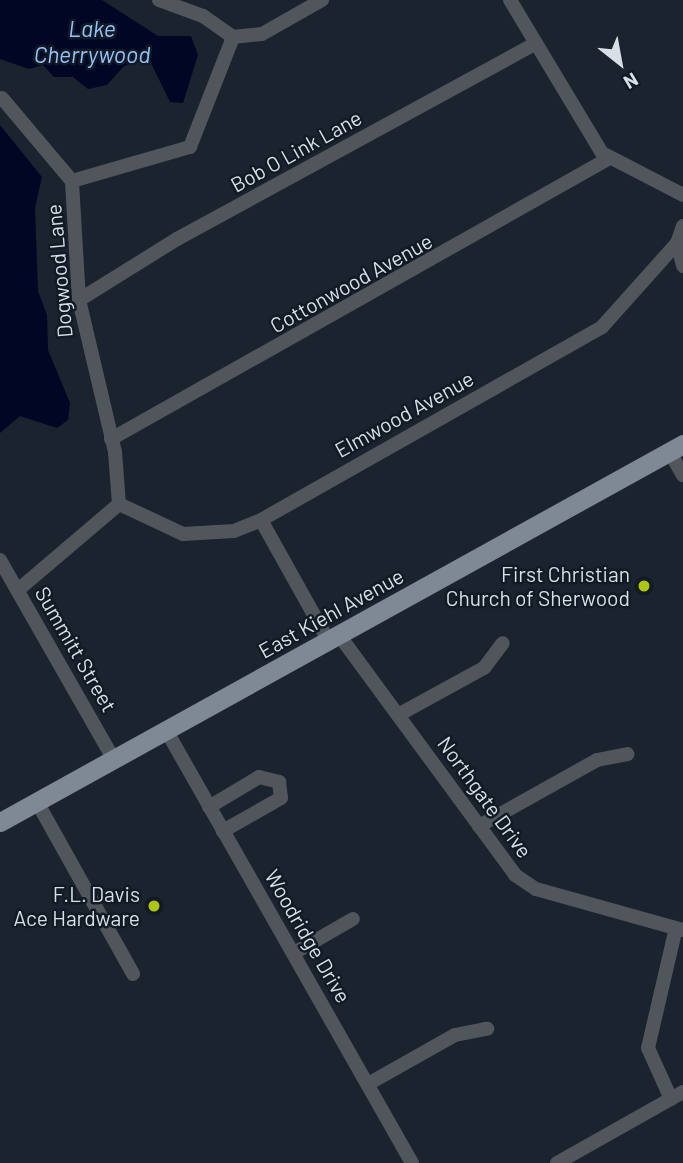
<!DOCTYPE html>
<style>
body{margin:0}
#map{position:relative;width:683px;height:1163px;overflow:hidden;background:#1b232f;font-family:Barlow,sans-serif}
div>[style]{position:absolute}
.water>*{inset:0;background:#000623}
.minor>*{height:14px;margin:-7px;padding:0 7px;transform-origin:7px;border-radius:7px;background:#51565c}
.major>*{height:19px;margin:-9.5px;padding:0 9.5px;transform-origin:9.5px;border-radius:9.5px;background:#7f8995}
.dots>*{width:19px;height:19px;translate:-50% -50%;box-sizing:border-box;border:4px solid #111a25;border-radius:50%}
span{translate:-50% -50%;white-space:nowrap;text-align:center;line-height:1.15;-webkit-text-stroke:5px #111a25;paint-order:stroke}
.street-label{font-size:21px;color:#d9dfe7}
.poi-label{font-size:21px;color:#d9dfe7}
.right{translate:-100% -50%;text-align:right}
.water-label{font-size:23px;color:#95c2fe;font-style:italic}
.north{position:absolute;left:585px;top:28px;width:70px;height:70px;-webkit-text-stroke:5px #111a25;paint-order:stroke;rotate:149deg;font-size:19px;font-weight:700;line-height:28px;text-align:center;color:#d9dfe7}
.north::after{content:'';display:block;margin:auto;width:24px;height:32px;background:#d9dfe7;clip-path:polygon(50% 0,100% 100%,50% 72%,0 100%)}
</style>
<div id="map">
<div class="water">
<div style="clip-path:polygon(0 0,102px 0,158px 36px,191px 36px,198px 55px,183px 103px,170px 102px,148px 57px,124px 66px,107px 85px,88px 89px,73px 77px,54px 77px,43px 65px,29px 69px,0 59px)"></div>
<div style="clip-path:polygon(0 125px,42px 177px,35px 208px,38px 291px,47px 315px,48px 350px,70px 403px,68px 420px,57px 428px,20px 416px,0 433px)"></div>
</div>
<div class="minor">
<div style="left:159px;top:0;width:47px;rotate:20deg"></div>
<div style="left:203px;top:16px;width:37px;rotate:35deg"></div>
<div style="left:510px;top:0;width:179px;rotate:59deg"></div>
<div style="left:602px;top:153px;width:91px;rotate:27.4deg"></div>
<div style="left:233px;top:37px;width:29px;rotate:-6deg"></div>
<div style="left:262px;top:34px;width:69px;rotate:-29.5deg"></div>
<div style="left:2px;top:98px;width:109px;rotate:49.9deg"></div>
<div style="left:683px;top:226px;width:18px;rotate:109deg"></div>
<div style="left:677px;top:243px;width:24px;rotate:75deg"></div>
<div style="left:79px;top:300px;width:115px;rotate:-31.9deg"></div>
<div style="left:177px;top:239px;width:409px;rotate:-28.6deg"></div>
<div style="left:111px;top:439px;width:570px;rotate:-29.4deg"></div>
<div style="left:669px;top:451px;width:28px;rotate:60deg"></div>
<div style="left:119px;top:504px;width:71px;rotate:25.1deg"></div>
<div style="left:183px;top:534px;width:51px;rotate:-3.4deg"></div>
<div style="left:234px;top:531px;width:29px;rotate:-22deg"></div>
<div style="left:261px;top:520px;width:392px;rotate:-29.5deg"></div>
<div style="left:602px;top:327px;width:113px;rotate:-48.2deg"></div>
<div style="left:261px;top:520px;width:137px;rotate:60.8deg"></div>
<div style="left:0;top:560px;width:230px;rotate:60.3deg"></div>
<div style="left:18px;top:590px;width:133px;rotate:-40.4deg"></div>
<div style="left:119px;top:504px;width:52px;rotate:-94.4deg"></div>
<div style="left:115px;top:452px;width:156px;rotate:-103.3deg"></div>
<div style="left:79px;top:300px;width:119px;rotate:-93.4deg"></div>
<div style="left:72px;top:181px;width:123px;rotate:-16.1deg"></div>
<div style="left:190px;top:147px;width:118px;rotate:-68.6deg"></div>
<div style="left:339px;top:635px;width:298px;rotate:53.7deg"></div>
<div style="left:515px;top:875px;width:25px;rotate:34deg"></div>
<div style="left:536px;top:889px;width:153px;rotate:15.6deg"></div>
<div style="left:398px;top:715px;width:98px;rotate:-28.7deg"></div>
<div style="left:484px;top:668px;width:31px;rotate:-53deg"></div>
<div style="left:166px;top:730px;width:498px;rotate:60.4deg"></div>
<div style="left:37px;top:802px;width:197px;rotate:60.8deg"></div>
<div style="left:209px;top:807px;width:58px;rotate:-31deg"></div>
<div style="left:259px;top:777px;width:21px;rotate:14deg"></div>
<div style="left:279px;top:782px;width:16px;rotate:83deg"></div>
<div style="left:281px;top:798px;width:67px;rotate:150.4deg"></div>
<div style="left:479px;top:826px;width:135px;rotate:-29.2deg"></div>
<div style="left:597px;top:760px;width:31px;rotate:-11deg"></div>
<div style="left:294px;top:953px;width:68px;rotate:-30deg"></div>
<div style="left:368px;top:1084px;width:100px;rotate:-29.4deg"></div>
<div style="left:455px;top:1035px;width:33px;rotate:-11deg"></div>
<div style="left:671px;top:1099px;width:56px;rotate:-114.3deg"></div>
<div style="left:648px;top:1048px;width:123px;rotate:-76.9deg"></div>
<div style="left:557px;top:1163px;width:145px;rotate:-29.4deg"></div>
</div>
<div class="major">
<div style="left:0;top:822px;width:781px;rotate:-28.96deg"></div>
</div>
<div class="dots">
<div style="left:644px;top:586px;background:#acc613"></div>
<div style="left:154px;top:906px;background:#acc613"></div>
</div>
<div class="street-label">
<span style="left:296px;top:151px;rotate:-29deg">Bob O Link Lane</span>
<span style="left:59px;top:271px;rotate:-95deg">Dogwood Lane</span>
<span style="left:351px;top:283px;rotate:-29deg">Cottonwood Avenue</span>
<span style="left:404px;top:414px;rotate:-29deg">Elmwood Avenue</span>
<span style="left:331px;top:613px;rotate:-29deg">East Kiehl Avenue</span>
<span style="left:76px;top:649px;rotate:60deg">Summitt Street</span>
<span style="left:485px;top:797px;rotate:54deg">Northgate Drive</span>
<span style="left:308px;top:936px;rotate:60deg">Woodridge Drive</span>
</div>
<div class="poi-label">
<span class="right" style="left:630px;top:586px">First Christian<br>Church of Sherwood</span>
<span class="right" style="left:140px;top:906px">F.L. Davis<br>Ace Hardware</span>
</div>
<div class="water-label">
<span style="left:92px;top:41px">Lake<br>Cherrywood</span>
</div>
<div class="north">N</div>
</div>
